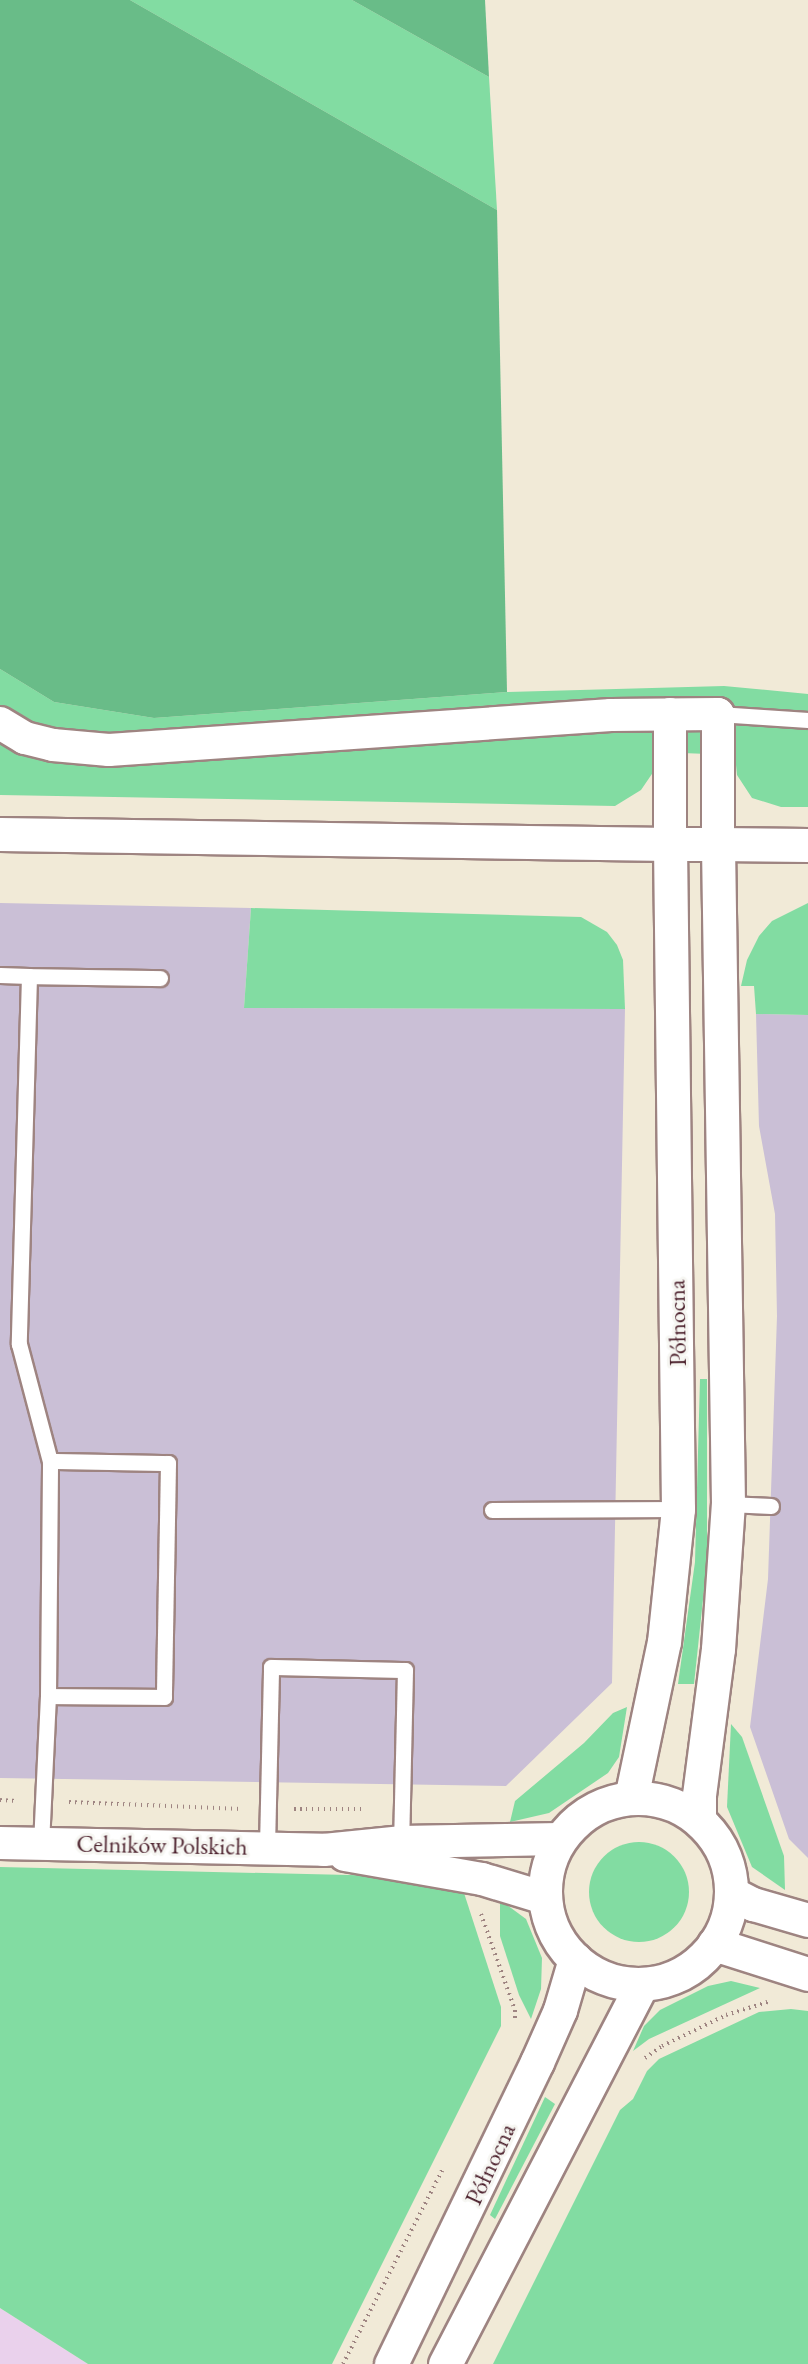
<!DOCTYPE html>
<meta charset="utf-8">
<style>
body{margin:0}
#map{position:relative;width:808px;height:2364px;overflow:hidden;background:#f1ead7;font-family:"EB Garamond",serif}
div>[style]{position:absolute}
.built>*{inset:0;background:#ead1ec}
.industrial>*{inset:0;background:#cabfd6}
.green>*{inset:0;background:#82dca2}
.round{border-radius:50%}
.forest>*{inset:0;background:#69bc88}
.path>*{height:4px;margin-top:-2px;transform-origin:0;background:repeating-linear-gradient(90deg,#9e8481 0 1.5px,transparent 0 6px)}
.roads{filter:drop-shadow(2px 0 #9e8481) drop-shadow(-2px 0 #9e8481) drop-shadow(0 2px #9e8481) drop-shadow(0 -2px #9e8481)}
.lane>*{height:15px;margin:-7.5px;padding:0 7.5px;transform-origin:7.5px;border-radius:7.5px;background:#fff}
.street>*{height:32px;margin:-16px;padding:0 16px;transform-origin:16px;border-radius:16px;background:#fff}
.secondary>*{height:33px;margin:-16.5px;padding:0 16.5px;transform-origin:16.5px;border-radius:16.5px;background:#fff}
.secondary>.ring{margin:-16.5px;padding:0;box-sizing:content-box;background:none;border:33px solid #fff;border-radius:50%}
.primary>*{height:33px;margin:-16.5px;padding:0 16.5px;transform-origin:16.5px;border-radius:16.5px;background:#fff}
.highway>*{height:33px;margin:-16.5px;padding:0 16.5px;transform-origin:16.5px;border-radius:16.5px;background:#fff}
span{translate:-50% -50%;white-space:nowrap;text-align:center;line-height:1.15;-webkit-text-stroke:6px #f6f6f2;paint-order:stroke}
.street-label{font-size:24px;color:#4a1f2b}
</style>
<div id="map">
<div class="built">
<div style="clip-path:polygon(0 2308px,88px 2364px,0 2364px)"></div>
</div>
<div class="industrial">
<div style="clip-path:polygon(0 903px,251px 908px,244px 1008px,625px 1009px,612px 1683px,506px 1786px,0 1778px)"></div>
<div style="clip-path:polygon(756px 1014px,808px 1015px,808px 1858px,789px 1839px,750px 1727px,768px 1579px,777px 1316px,775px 1214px,759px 1126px)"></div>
</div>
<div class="green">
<div style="clip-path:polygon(130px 0,352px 0,489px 77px,497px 210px)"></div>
<div style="clip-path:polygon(0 669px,54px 702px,154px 718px,507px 692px,724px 686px,808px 694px,808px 807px,781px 807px,752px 798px,737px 775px,735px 755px,655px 752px,656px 768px,641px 790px,615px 806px,0 795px)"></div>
<div style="clip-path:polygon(808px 903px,808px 1015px,756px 1014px,754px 986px,741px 986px,747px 960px,759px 936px,772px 921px)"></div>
<div style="clip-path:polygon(251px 908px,581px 917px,607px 932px,617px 945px,623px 960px,625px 1009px,244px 1008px)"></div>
<div style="clip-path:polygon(700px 1379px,707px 1379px,707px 1562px,694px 1684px,678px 1684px,695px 1562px)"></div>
<div style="clip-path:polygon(627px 1707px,619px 1757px,608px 1773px,549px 1813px,510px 1822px,515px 1801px,584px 1743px,613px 1713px)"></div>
<div style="clip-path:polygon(731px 1724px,742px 1737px,784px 1856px,785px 1890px,752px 1867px,727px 1807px)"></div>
<div class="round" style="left:589px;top:1842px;width:100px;height:100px"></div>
<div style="clip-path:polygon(0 1867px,391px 1876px,464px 1893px,501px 2007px,501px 2026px,332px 2364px,88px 2364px,0 2308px)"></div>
<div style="clip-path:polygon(500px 1900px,526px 1919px,542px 1958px,541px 1989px,531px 2019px,519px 1995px,500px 1936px)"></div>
<div style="clip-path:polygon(731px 1981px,760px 1988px,649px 2039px,633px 2051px,644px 2026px,660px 2010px,708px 1986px)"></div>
<div style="clip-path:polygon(791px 2009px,808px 2011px,808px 2364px,493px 2364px,620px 2110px,633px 2099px,647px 2071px,659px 2059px,759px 2012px)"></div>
<div style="clip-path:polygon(545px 2097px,555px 2104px,495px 2219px,490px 2215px)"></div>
</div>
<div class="forest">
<div style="clip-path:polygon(0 0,130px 0,497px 210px,507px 692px,154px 718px,54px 702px,0 669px)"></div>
<div style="clip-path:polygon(352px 0,485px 0,489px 77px)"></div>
</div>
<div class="path">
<div style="left:0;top:1800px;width:17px;rotate:3deg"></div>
<div style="left:69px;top:1802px;width:173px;rotate:2.3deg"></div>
<div style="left:294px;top:1809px;width:68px"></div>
<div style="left:481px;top:1914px;width:102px;rotate:70.5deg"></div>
<div style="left:515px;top:2010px;width:11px;rotate:90deg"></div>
<div style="left:645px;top:2058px;width:21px;rotate:-35deg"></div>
<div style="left:662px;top:2046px;width:71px;rotate:-25.8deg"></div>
<div style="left:726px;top:2015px;width:47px;rotate:-17.3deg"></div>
<div style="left:343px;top:2364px;width:221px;rotate:-62.9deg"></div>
</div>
<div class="roads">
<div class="lane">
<div style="left:718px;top:714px;width:90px;rotate:3.8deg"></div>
<div style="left:0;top:975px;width:29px;rotate:2deg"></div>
<div style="left:29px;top:976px;width:368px;rotate:91.6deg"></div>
<div style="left:19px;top:1344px;width:121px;rotate:75.2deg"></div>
<div style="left:29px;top:976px;width:131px;rotate:0.9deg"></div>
<div style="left:728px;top:1504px;width:43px;rotate:2.7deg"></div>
<div style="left:492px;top:1510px;width:186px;rotate:-0.3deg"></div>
<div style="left:41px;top:1844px;width:148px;rotate:-87.3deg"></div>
<div style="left:48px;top:1696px;width:235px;rotate:-89.5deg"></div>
<div style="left:50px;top:1461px;width:118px;rotate:1deg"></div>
<div style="left:168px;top:1463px;width:234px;rotate:91deg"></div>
<div style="left:164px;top:1697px;width:116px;rotate:-179.5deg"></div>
<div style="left:267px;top:1847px;width:180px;rotate:-88.7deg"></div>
<div style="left:271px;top:1667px;width:134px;rotate:1.3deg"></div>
<div style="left:405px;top:1670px;width:172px;rotate:91.3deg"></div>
</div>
<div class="street">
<div style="left:0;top:723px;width:29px;rotate:31deg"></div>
<div style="left:25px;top:738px;width:29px;rotate:14deg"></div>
<div style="left:53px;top:745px;width:56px;rotate:5.1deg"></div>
<div style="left:109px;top:750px;width:503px;rotate:-3.99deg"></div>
<div style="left:611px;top:715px;width:107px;rotate:-0.5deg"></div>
<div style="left:718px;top:714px;width:130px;rotate:90deg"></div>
<div style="left:670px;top:844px;width:130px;rotate:-90deg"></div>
<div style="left:0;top:1843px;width:324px;rotate:1.2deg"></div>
<div style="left:324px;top:1850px;width:77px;rotate:-5.9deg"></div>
<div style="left:401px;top:1842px;width:159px;rotate:-1.1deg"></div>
<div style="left:345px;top:1855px;width:139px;rotate:9.9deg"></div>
<div style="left:482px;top:1879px;width:66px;rotate:16.8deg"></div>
</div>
<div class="secondary">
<div class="ring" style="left:545px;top:1798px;width:153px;height:153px"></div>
<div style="left:631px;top:1798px;width:159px;rotate:-78.1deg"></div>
<div style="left:664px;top:1642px;width:134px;rotate:-84deg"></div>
<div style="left:678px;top:1509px;width:665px;rotate:-90.69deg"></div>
<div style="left:699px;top:1820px;width:25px;rotate:-90deg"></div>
<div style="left:699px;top:1795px;width:147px;rotate:-82.6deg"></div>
<div style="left:718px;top:1649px;width:145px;rotate:-86.1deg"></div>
<div style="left:728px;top:1504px;width:660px;rotate:-90.87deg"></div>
<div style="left:731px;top:1893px;width:25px;rotate:27deg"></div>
<div style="left:753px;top:1904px;width:57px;rotate:16.2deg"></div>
<div style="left:714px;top:1944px;width:99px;rotate:17.7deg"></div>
<div style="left:391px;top:2364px;width:335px;rotate:-64.2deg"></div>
<div style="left:537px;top:2062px;width:57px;rotate:-66.1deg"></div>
<div style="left:560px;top:2010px;width:53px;rotate:-73.6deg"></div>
<div style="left:445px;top:2364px;width:428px;rotate:-62.6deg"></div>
</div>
<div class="primary">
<div style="left:670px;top:844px;width:48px"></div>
</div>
<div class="highway">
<div style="left:0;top:834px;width:670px;rotate:0.86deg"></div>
<div style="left:718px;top:844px;width:90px;rotate:0.6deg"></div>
</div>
</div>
<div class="street-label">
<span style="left:677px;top:1323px;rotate:-91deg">Północna</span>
<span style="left:162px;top:1845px;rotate:1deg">Celników Polskich</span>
<span style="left:490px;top:2164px;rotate:-65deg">Północna</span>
</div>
</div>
